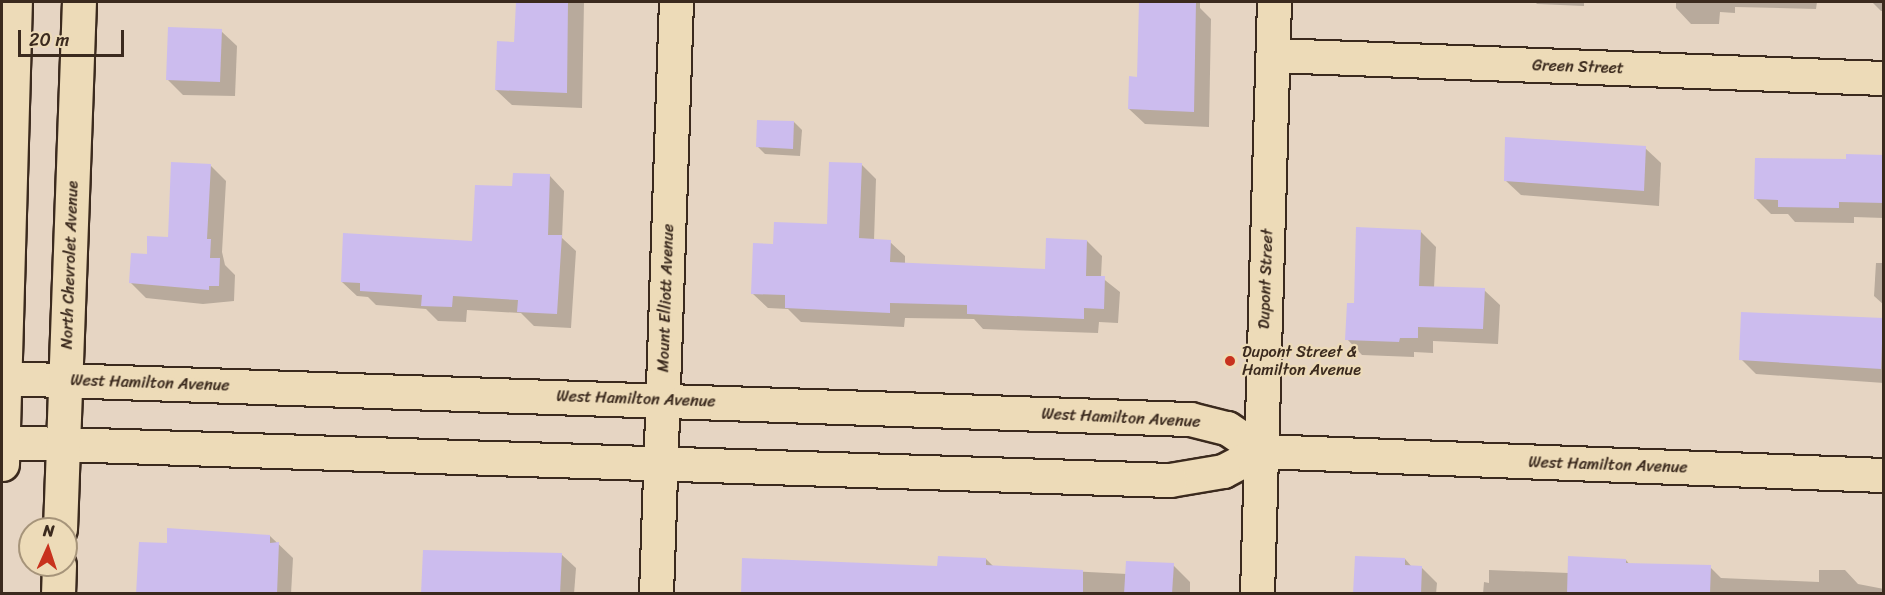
<!DOCTYPE html>
<style>
body{margin:0}
#map{position:relative;width:1885px;height:595px;overflow:hidden;background:#e6d5c3;font-family:Sriracha,sans-serif}
div>[style]{position:absolute}
.shadow>*{inset:0;background:#0003}
.building>*{inset:0;background:#ccbcee}
.roads{filter:drop-shadow(2px 0 #3b2a1e) drop-shadow(-2px 0 #3b2a1e) drop-shadow(0 2px #3b2a1e) drop-shadow(0 -2px #3b2a1e)}
.minor>*{height:33px;margin:-16.5px;padding:0 16.5px;transform-origin:16.5px;border-radius:16.5px;background:#eddbb8}
.tertiary>*{height:33px;margin:-16.5px;padding:0 16.5px;transform-origin:16.5px;border-radius:16.5px;background:#eddbb8}
.dots>*{width:16px;height:16px;translate:-50% -50%;box-sizing:border-box;border:3px solid #eddbb8;border-radius:50%}
span{translate:-50% -50%;white-space:nowrap;text-align:center;line-height:1.15;-webkit-text-stroke:4.5px #eddbb8;paint-order:stroke}
.street-label{font-size:16px;color:#3b2a1e}
.poi-label{font-size:16px;color:#3b2a1e}
.left{translate:0 -50%;text-align:left}
.frame{position:absolute;inset:0;border:3px solid #3b2a1e;pointer-events:none}
.north{position:absolute;left:18px;top:517px;width:60px;height:60px;box-sizing:border-box;background:#eddbb8;border:2px solid #a6947a;border-radius:50%;rotate:3deg;font-size:16px;font-weight:700;line-height:24px;text-align:center;color:#3b2a1e}
.north::after{content:'';display:block;margin:auto;width:21px;height:27px;background:#c8321e;clip-path:polygon(50% 0,100% 100%,50% 72%,0 100%)}
.scale{position:absolute;left:18px;top:30px;width:106px;height:27px;box-sizing:border-box;border:3px solid #3b2a1e;border-top:0;padding-left:8px;font-size:18px;line-height:21px;white-space:nowrap;color:#3b2a1e;-webkit-text-stroke:4px #eddbb8;paint-order:stroke}
</style>
<div id="map">
<div class="shadow">
<div style="clip-path:polygon(518px 2px,584px 2px,582px 108px,512px 105px,496px 90px,516px 43px)"></div>
<div style="clip-path:polygon(1141px 2px,1200px 2px,1200px 8px,1211px 19px,1209px 127px,1145px 124px,1129px 109px,1139px 78px)"></div>
<div style="clip-path:polygon(1535px 2px,1584px 2px,1584px 6px,1537px 4px)"></div>
<div style="clip-path:polygon(1676px 2px,1817px 2px,1816px 9px,1735px 7px,1735px 13px,1720px 12px,1719px 24px,1691px 24px,1676px 8px)"></div>
<div style="clip-path:polygon(1872px 2px,1884px 2px,1884px 11px,1881px 11px)"></div>
<div style="clip-path:polygon(221px 31px,237px 46px,235px 96px,183px 95px,167px 79px)"></div>
<div style="clip-path:polygon(794px 122px,802px 130px,800px 156px,765px 154px,757px 146px)"></div>
<div style="clip-path:polygon(1645px 148px,1661px 163px,1659px 206px,1521px 195px,1505px 180px)"></div>
<div style="clip-path:polygon(1884px 157px,1884px 218px,1854px 217px,1854px 223px,1795px 222px,1788px 214px,1771px 214px,1755px 198px,1847px 161px)"></div>
<div style="clip-path:polygon(861px 164px,876px 179px,874px 241px,890px 242px,905px 256px,905px 265px,1046px 270px,1087px 241px,1102px 256px,1101px 277px,1120px 292px,1118px 323px,1099px 322px,1098px 333px,983px 329px,974px 319px,905px 318px,904px 327px,801px 322px,788px 309px,768px 308px,753px 294px,774px 246px,828px 225px)"></div>
<div style="clip-path:polygon(210px 165px,226px 181px,222px 252px,225px 265px,235px 275px,234px 301px,203px 304px,146px 298px,131px 283px,148px 256px,169px 238px)"></div>
<div style="clip-path:polygon(550px 176px,564px 191px,562px 238px,576px 251px,571px 328px,534px 326px,521px 313px,467px 310px,466px 322px,438px 321px,426px 309px,376px 305px,368px 297px,357px 296px,342px 282px,474px 242px,513px 187px)"></div>
<div style="clip-path:polygon(1420px 231px,1436px 247px,1434px 288px,1484px 290px,1500px 305px,1498px 344px,1433px 341px,1433px 353px,1414px 352px,1414px 357px,1362px 355px,1347px 339px,1355px 305px)"></div>
<div style="clip-path:polygon(1876px 263px,1884px 263px,1884px 305px,1874px 296px)"></div>
<div style="clip-path:polygon(1882px 320px,1884px 383px,1756px 374px,1741px 359px)"></div>
<div style="clip-path:polygon(270px 536px,293px 558px,291px 594px,138px 593px,168px 545px)"></div>
<div style="clip-path:polygon(561px 554px,576px 568px,574px 594px,422px 594px)"></div>
<div style="clip-path:polygon(986px 559px,994px 567px,1127px 574px,1173px 565px,1190px 582px,1190px 594px,743px 594px)"></div>
<div style="clip-path:polygon(1405px 559px,1412px 567px,1421px 567px,1437px 583px,1436px 594px,1355px 594px)"></div>
<div style="clip-path:polygon(1626px 560px,1630px 565px,1710px 567px,1721px 578px,1819px 582px,1819px 570px,1845px 570px,1858px 584px,1884px 589px,1884px 594px,1483px 594px,1484px 582px,1489px 583px,1489px 570px,1569px 573px)"></div>
</div>
<div class="building">
<div style="clip-path:polygon(516px 2px,568px 2px,567px 93px,495px 90px,497px 41px,514px 42px)"></div>
<div style="clip-path:polygon(1139px 2px,1196px 2px,1194px 112px,1128px 109px,1129px 76px,1137px 77px)"></div>
<div style="clip-path:polygon(168px 27px,222px 29px,220px 82px,166px 80px)"></div>
<div style="clip-path:polygon(757px 120px,794px 121px,793px 149px,756px 147px)"></div>
<div style="clip-path:polygon(1505px 137px,1646px 146px,1644px 191px,1504px 181px)"></div>
<div style="clip-path:polygon(1846px 154px,1884px 155px,1884px 203px,1839px 202px,1839px 208px,1778px 207px,1778px 200px,1754px 199px,1755px 158px,1846px 159px)"></div>
<div style="clip-path:polygon(171px 162px,211px 164px,207px 239px,211px 239px,210px 258px,220px 258px,219px 286px,209px 286px,209px 290px,129px 283px,131px 253px,147px 254px,147px 236px,168px 237px)"></div>
<div style="clip-path:polygon(829px 162px,862px 163px,859px 238px,891px 240px,890px 262px,1045px 269px,1046px 238px,1087px 240px,1086px 276px,1105px 276px,1104px 309px,1084px 308px,1084px 319px,967px 314px,967px 305px,890px 303px,890px 313px,785px 308px,785px 295px,751px 294px,753px 243px,773px 244px,774px 222px,827px 224px)"></div>
<div style="clip-path:polygon(513px 173px,550px 174px,548px 235px,562px 235px,557px 314px,517px 312px,518px 300px,453px 296px,452px 307px,421px 306px,422px 295px,360px 291px,360px 283px,341px 282px,343px 233px,472px 241px,475px 185px,512px 186px)"></div>
<div style="clip-path:polygon(1356px 227px,1421px 230px,1419px 286px,1485px 288px,1483px 329px,1418px 327px,1418px 338px,1400px 338px,1399px 342px,1345px 340px,1347px 303px,1354px 303px)"></div>
<div style="clip-path:polygon(1741px 312px,1883px 318px,1881px 369px,1739px 360px)"></div>
<div style="clip-path:polygon(167px 528px,270px 535px,270px 543px,279px 542px,277px 594px,136px 594px,139px 542px,167px 543px)"></div>
<div style="clip-path:polygon(423px 550px,562px 553px,560px 594px,421px 594px)"></div>
<div style="clip-path:polygon(938px 556px,986px 558px,986px 565px,1083px 570px,1083px 594px,741px 594px,742px 558px,937px 566px)"></div>
<div style="clip-path:polygon(1355px 556px,1405px 558px,1405px 565px,1422px 566px,1421px 594px,1353px 594px)"></div>
<div style="clip-path:polygon(1568px 556px,1626px 559px,1626px 563px,1711px 565px,1710px 594px,1567px 594px)"></div>
<div style="clip-path:polygon(1126px 561px,1174px 563px,1172px 594px,1124px 594px)"></div>
</div>
<div class="roads">
<div class="minor">
<div style="left:1273px;top:55px;width:611px;rotate:2.16deg"></div>
<div style="left:2px;top:378px;width:1189px;rotate:1.98deg"></div>
<div style="left:1190px;top:419px;width:38px;rotate:14deg"></div>
<div style="left:1227px;top:428px;width:41px;rotate:34.1deg"></div>
<div style="left:1261px;top:451px;width:43px;rotate:152.2deg"></div>
<div style="left:1223px;top:471px;width:54px;rotate:170.4deg"></div>
<div style="left:1170px;top:480px;width:1169px;rotate:-178.14deg"></div>
<div style="left:2px;top:464px;width:462px;rotate:-88.4deg"></div>
<div style="left:60px;top:529px;width:527px;rotate:-87.94deg"></div>
<div style="left:58px;top:594px;width:29px;rotate:-88deg"></div>
<div style="left:656px;top:594px;width:592px;rotate:-88.07deg"></div>
</div>
<div class="tertiary">
<div style="left:1261px;top:451px;width:623px;rotate:2.21deg"></div>
<div style="left:1257px;top:594px;width:592px;rotate:-88.36deg"></div>
</div>
</div>
<div class="dots">
<div style="left:1230px;top:361px;background:#c8321e"></div>
</div>
<div class="street-label">
<span style="left:1578px;top:67px;rotate:2deg">Green Street</span>
<span style="left:70px;top:265px;rotate:-88deg">North Chevrolet Avenue</span>
<span style="left:1266px;top:279px;rotate:-88deg">Dupont Street</span>
<span style="left:666px;top:298px;rotate:-88deg">Mount Elliott Avenue</span>
<span style="left:150px;top:383px;rotate:2deg">West Hamilton Avenue</span>
<span style="left:636px;top:399px;rotate:2deg">West Hamilton Avenue</span>
<span style="left:1121px;top:418px;rotate:3deg">West Hamilton Avenue</span>
<span style="left:1608px;top:465px;rotate:2deg">West Hamilton Avenue</span>
</div>
<div class="poi-label">
<span class="left" style="left:1242px;top:361px">Dupont Street &amp;<br>Hamilton Avenue</span>
</div>
<div class="frame"></div>
<div class="north">N</div>
<div class="scale">20 m</div>
</div>
